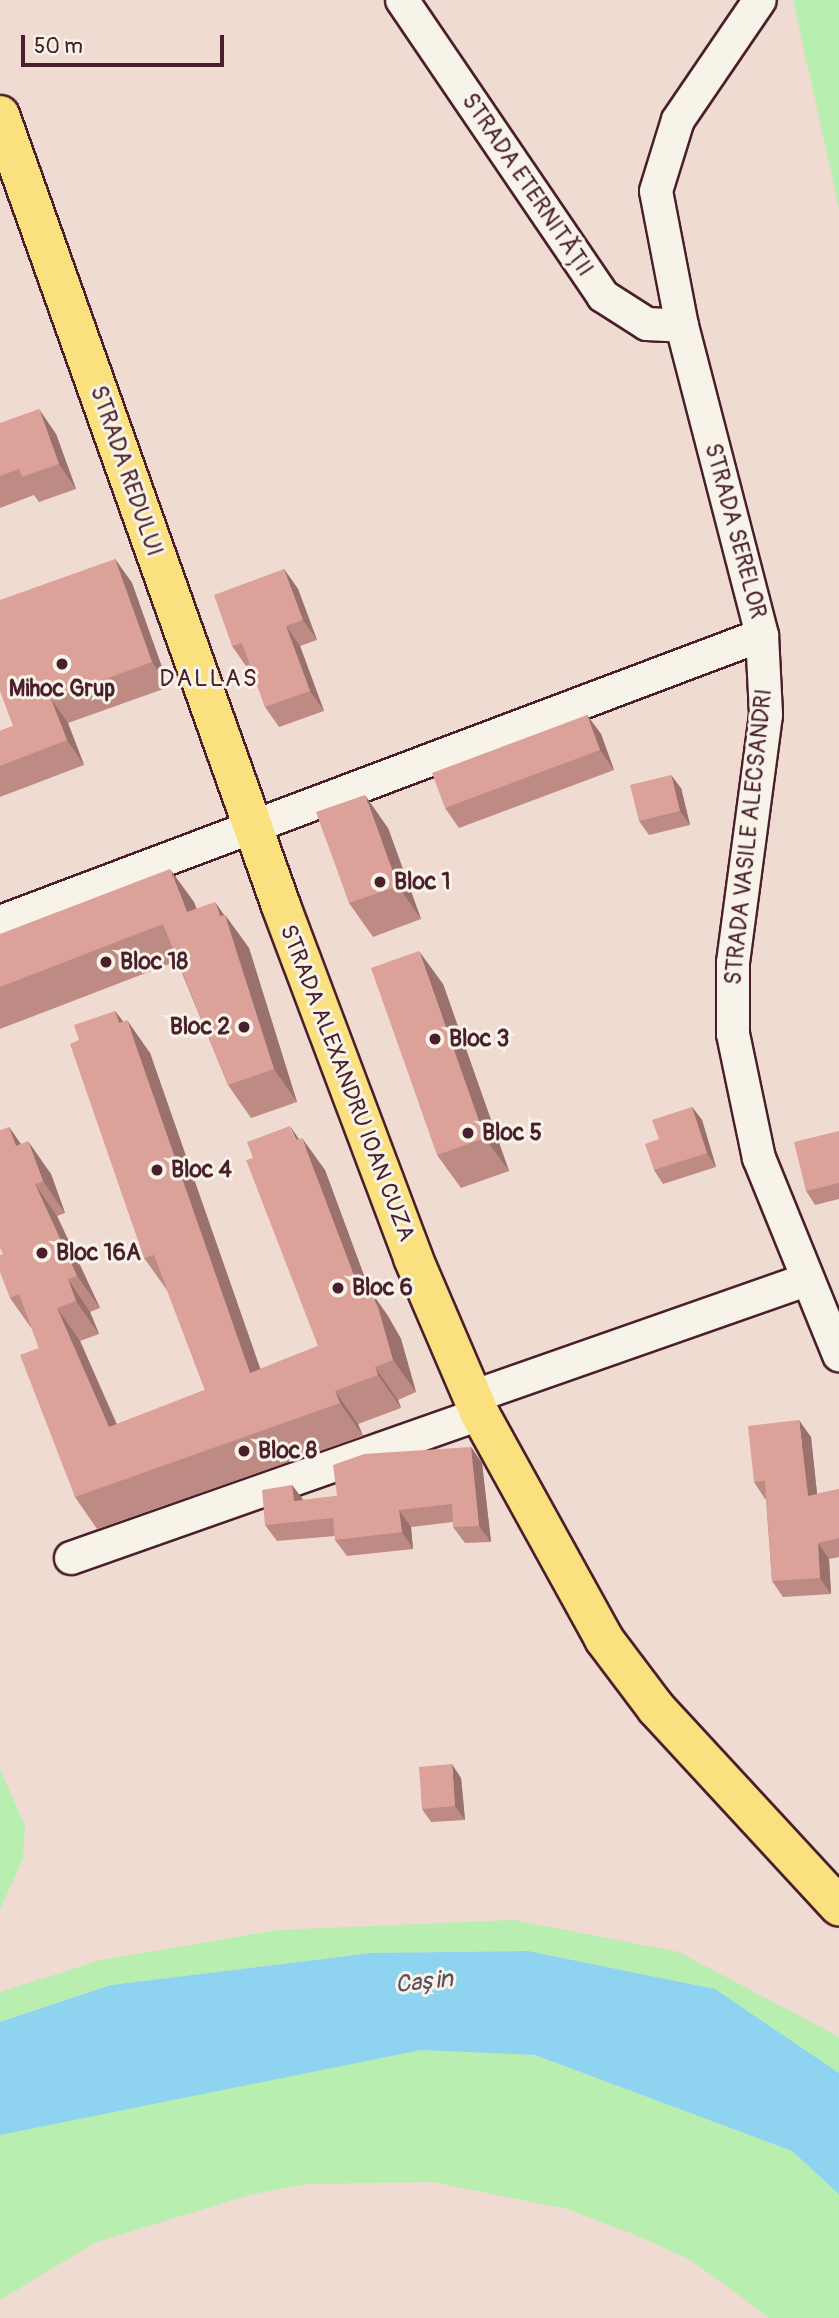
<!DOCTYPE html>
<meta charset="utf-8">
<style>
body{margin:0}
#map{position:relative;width:839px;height:2318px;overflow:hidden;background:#efdbd1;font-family:Pangolin,sans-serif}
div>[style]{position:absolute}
.green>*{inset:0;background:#b8eeaf}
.water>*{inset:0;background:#8ed4f0}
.roads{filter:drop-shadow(2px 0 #4a1f2b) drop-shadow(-2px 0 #4a1f2b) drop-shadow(0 2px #4a1f2b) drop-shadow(0 -2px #4a1f2b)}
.minor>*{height:32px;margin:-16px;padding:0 16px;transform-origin:16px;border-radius:16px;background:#f7f3e8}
.major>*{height:38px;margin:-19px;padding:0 19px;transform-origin:19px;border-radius:19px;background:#fbe080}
.wall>*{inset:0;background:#bd8b84}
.shaded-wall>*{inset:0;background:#9a716c}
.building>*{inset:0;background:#dca29a}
.dots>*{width:19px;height:19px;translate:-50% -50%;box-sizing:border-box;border:4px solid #f7f3e8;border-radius:50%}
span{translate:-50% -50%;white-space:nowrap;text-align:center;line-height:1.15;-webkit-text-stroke:6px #f7f3e8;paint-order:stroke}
.street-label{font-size:23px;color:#4a1f2b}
.poi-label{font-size:23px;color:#4a1f2b;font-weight:700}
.left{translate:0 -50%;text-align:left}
.right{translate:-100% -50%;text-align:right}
.neighbourhood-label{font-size:24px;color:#4a1f2b;letter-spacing:2px}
.water-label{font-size:24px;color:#5b4c5c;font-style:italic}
.scale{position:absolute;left:21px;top:35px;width:203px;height:32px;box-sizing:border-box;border:4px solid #4a1f2b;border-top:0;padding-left:9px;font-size:21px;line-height:24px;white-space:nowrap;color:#4a1f2b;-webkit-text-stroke:5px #f7f3e8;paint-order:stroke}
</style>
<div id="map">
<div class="green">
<div style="clip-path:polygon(793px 0,839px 0,839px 208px)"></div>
<div style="clip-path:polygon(0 1769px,25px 1826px,23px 1859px,0 1909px)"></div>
<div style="clip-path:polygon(514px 1920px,679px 1952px,839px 2037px,839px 2073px,715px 1989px,528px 1951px,371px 1953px,111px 1985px,0 2022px,0 1992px,101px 1960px,277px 1930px)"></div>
<div style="clip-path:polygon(421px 2050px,535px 2055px,792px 2151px,839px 2194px,839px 2318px,770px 2318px,689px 2259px,633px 2234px,567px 2209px,432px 2182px,308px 2184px,253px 2194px,96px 2242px,0 2300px,0 2135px,6px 2132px)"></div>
</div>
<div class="water">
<div style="clip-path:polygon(528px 1951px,715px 1989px,839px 2073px,839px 2194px,792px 2151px,535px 2055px,421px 2050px,0 2135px,0 2022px,111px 1985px,371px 1953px)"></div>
</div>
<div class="roads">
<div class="minor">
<div style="left:402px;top:0;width:358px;rotate:55.8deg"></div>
<div style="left:603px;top:296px;width:52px;rotate:32.5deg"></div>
<div style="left:647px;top:324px;width:35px;rotate:3deg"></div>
<div style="left:762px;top:635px;width:80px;rotate:87.1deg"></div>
<div style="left:766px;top:715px;width:250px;rotate:97.6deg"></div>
<div style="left:733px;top:963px;width:71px;rotate:90deg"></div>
<div style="left:733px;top:1034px;width:127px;rotate:78.2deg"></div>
<div style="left:759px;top:1158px;width:213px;rotate:67.9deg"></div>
<div style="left:0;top:922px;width:814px;rotate:-20.64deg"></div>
<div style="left:762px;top:635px;width:319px;rotate:-104.5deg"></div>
<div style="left:682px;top:326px;width:137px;rotate:-100.9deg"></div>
<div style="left:656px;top:191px;width:74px;rotate:-72.8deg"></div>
<div style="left:678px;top:120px;width:145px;rotate:-55.7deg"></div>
<div style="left:472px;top:1397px;width:354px;rotate:-19.3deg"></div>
<div style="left:71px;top:1558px;width:434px;rotate:-19.4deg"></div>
</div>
<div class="major">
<div style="left:0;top:115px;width:839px;rotate:70.44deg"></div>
<div style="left:281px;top:906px;width:376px;rotate:69.4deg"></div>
<div style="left:413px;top:1258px;width:170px;rotate:66.8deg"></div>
<div style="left:480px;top:1414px;width:257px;rotate:61.1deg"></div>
<div style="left:604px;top:1639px;width:86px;rotate:53deg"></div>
<div style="left:656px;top:1708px;width:270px;rotate:47.3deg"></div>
</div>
</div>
<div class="wall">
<div style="clip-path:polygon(0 423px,56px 434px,76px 489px,39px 502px,34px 495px,0 508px)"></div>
<div style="clip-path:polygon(115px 559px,132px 583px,169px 687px,68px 723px,84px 765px,0 797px,0 731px,13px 726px)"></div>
<div style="clip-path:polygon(284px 569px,298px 589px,317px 640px,300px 646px,324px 711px,279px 727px,265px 707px,250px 665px,246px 666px,232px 646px)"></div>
<div style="clip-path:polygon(587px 715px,601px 734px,614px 770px,459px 828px,445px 808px)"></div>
<div style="clip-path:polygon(681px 788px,690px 825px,649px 835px,639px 821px)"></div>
<div style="clip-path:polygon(388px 828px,421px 919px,373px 937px,349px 903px)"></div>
<div style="clip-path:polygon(194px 902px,196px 909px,225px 915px,249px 948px,297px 1102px,251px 1118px,228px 1085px,177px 961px,0 1029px,0 934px)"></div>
<div style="clip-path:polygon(443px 984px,509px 1171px,461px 1188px,437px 1155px)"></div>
<div style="clip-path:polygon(115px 1011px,123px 1021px,150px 1053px,260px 1369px,318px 1346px,299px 1139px,325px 1170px,369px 1289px,388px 1316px,401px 1339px,416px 1392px,398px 1400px,401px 1408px,358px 1424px,363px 1436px,97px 1529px,75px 1497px,39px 1348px,32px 1329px,10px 1298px,3px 1254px,9px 1127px,21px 1144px,51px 1174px,65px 1213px,57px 1216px,100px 1308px,90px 1312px,99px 1334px,80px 1341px,117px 1424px,205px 1390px,167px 1290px,144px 1258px)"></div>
<div style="clip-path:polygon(692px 1107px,702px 1120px,716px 1167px,663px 1184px,654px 1170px,659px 1139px)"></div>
<div style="clip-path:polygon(839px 1131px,839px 1199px,815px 1205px,806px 1191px)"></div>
<div style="clip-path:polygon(811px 1437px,817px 1494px,839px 1489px,839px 1557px,829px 1559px,831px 1594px,783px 1597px,772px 1581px,766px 1499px,765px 1499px,754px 1482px)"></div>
<div style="clip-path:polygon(471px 1447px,482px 1463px,491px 1542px,465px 1543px,453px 1527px,453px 1522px,411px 1527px,413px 1549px,347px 1556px,335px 1540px,335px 1536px,277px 1541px,265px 1525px,292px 1485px,303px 1500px,337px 1496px)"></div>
<div style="clip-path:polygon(461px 1778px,465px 1820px,431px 1822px,422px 1809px)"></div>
</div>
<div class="shaded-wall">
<div style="clip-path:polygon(39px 409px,56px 434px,76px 489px,59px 464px)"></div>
<div style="clip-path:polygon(115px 559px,132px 583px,169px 687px,152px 662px)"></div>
<div style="clip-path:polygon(284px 569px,298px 589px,317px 640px,303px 620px)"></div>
<div style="clip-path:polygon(286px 626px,300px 646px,324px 711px,310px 691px)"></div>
<div style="clip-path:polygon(51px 699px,68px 723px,84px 765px,67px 740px)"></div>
<div style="clip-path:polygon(587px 715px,601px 734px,614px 770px,600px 750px)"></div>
<div style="clip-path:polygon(671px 775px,681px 788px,690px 825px,680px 811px)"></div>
<div style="clip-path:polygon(365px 795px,388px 828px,421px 919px,398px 886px)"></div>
<div style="clip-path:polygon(170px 869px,194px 902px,211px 945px,187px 912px)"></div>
<div style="clip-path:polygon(215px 902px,227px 919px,225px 915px,249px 948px,297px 1102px,274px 1069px)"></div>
<div style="clip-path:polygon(419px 951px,443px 984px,509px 1171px,485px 1138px)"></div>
<div style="clip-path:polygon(115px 1011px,132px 1034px,127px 1020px,150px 1053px,273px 1405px,250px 1373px)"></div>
<div style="clip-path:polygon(692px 1107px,702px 1120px,716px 1167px,707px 1153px)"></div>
<div style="clip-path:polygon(290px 1126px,307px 1151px,302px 1138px,325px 1170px,369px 1289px,388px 1316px,401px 1339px,416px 1392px,393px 1360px,358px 1286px)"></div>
<div style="clip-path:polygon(9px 1127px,31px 1159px,16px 1146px)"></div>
<div style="clip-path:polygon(28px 1141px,51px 1174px,65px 1213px,43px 1181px)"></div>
<div style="clip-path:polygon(35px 1184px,57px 1216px,100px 1308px,77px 1276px)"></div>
<div style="clip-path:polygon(68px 1279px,90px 1312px,99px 1334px,76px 1301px)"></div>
<div style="clip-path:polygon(57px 1308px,80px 1341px,132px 1460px,109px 1427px)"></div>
<div style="clip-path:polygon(375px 1367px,398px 1400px,401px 1408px,378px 1375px)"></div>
<div style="clip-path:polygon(335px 1391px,358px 1424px,363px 1436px,340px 1403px)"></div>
<div style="clip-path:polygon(799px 1420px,811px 1437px,819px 1512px,808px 1496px)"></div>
<div style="clip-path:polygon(471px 1447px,482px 1463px,491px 1542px,479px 1526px)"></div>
<div style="clip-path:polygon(292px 1485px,304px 1501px,294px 1501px)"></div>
<div style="clip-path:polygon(399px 1510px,411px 1527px,413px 1549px,402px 1532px)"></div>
<div style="clip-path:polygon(818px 1543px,829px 1559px,831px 1594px,820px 1578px)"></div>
<div style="clip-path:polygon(452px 1764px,461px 1778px,465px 1820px,455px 1806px)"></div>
</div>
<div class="building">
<div style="clip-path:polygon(39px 409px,59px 464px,22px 477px,19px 469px,0 476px,0 423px)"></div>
<div style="clip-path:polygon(115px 559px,152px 662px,51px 699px,67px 740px,0 766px,0 731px,13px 726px,0 691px,0 600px)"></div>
<div style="clip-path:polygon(284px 569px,303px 620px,286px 626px,310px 691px,265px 707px,242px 643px,232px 646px,214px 595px)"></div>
<div style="clip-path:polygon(587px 715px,600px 750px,445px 808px,432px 773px)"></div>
<div style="clip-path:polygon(671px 775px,680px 811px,639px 821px,630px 785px)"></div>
<div style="clip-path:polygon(365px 795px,398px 886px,349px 903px,316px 812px)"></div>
<div style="clip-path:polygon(170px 869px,187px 912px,215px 902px,220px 916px,225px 915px,274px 1069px,228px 1085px,163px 924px,0 987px,0 934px)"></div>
<div style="clip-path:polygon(419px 951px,485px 1138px,437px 1155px,371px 968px)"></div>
<div style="clip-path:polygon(115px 1011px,119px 1023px,127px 1020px,250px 1373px,318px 1346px,246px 1160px,253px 1158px,247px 1142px,290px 1126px,295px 1140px,302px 1138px,358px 1286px,366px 1283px,378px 1307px,393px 1360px,375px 1367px,378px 1375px,335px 1391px,340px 1403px,75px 1497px,20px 1355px,39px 1348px,19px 1294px,10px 1298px,0 1272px,0 1255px,3px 1254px,0 1248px,0 1130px,9px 1127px,16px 1146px,28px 1141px,43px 1181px,35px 1184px,77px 1276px,68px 1279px,76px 1301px,57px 1308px,109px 1427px,205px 1390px,154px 1255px,144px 1258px,70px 1044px,79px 1040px,74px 1025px)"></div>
<div style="clip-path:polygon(692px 1107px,707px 1153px,654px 1170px,645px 1144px,659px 1139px,652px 1120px)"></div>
<div style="clip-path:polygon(839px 1131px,839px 1183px,806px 1191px,794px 1142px)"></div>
<div style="clip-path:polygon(799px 1420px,808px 1496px,839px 1489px,839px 1538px,818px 1543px,820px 1578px,772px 1581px,765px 1481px,754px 1482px,748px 1426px)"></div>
<div style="clip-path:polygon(471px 1447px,479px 1526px,453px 1527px,452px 1504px,399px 1510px,402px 1532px,335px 1540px,333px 1518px,265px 1525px,262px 1490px,292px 1485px,294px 1501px,337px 1496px,333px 1465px,364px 1454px)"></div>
<div style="clip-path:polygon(452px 1764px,455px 1806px,422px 1809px,419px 1767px)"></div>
</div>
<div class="dots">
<div style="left:62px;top:664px;background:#4a1f2b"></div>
<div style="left:380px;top:882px;background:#4a1f2b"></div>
<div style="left:106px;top:962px;background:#4a1f2b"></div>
<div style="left:244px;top:1027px;background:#4a1f2b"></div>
<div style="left:435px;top:1039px;background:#4a1f2b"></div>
<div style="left:468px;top:1133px;background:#4a1f2b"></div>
<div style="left:157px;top:1170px;background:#4a1f2b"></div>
<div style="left:42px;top:1253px;background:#4a1f2b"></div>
<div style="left:338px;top:1288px;background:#4a1f2b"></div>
<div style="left:244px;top:1451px;background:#4a1f2b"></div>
</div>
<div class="street-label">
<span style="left:527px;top:185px;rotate:56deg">STRADA ETERNITĂȚII</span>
<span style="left:126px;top:471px;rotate:71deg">STRADA REDULUI</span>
<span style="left:735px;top:531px;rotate:75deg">STRADA SERELOR</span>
<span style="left:749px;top:837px;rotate:-84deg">STRADA VASILE ALECSANDRI</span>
<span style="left:347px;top:1083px;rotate:69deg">STRADA ALEXANDRU IOAN CUZA</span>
</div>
<div class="poi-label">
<span style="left:62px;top:689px">Mihoc Grup</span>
<span class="left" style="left:394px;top:882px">Bloc 1</span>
<span class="left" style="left:120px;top:962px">Bloc 18</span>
<span class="right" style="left:230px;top:1027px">Bloc 2</span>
<span class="left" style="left:449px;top:1039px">Bloc 3</span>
<span class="left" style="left:482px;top:1133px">Bloc 5</span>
<span class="left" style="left:171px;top:1170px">Bloc 4</span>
<span class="left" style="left:56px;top:1253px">Bloc 16A</span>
<span class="left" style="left:352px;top:1288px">Bloc 6</span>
<span class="left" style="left:258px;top:1451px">Bloc 8</span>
</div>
<div class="neighbourhood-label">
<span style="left:209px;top:679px">DALLAS</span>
</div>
<div class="water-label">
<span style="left:424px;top:1982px;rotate:-6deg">Cașin</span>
</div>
<div class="scale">50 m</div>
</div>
